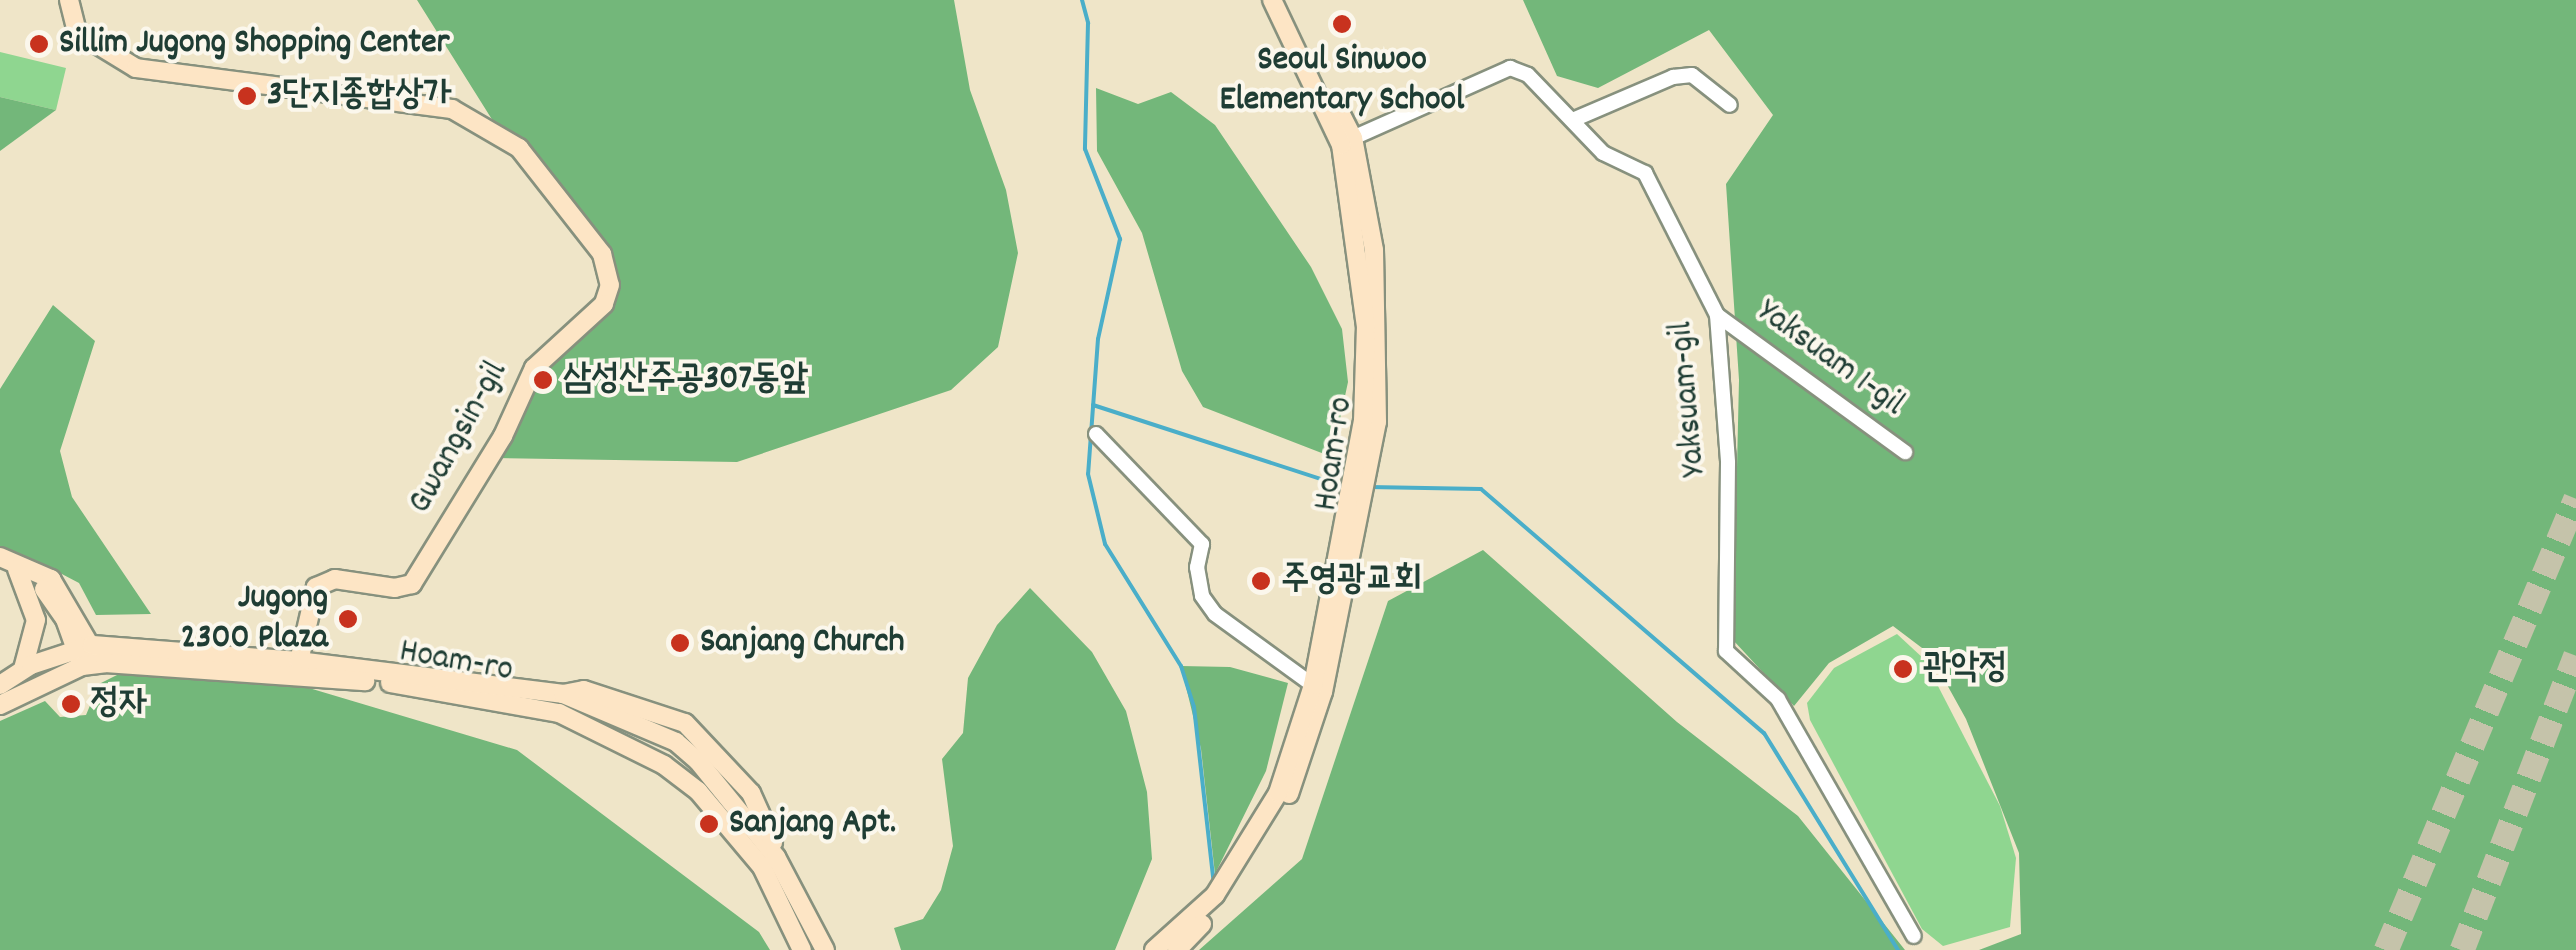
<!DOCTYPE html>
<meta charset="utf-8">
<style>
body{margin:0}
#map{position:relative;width:2576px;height:950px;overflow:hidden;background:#efe5c8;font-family:Dekko,"Poor Story",sans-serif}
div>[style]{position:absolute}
.green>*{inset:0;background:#8fd690}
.forest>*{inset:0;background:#73b77a}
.stream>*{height:4px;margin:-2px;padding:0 2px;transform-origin:2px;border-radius:2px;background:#4aaec9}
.highway-tunnel>*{height:25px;margin-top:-12.5px;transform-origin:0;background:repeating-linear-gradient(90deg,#c5c3aa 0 25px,transparent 0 37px)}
.roads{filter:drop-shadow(2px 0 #87917e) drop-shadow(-2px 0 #87917e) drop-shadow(0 2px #87917e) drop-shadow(0 -2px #87917e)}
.street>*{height:14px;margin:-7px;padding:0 7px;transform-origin:7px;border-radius:7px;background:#fff}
.secondary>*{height:18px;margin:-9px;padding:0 9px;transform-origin:9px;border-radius:9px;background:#fde5c5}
.dots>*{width:28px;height:28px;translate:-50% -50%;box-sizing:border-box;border:5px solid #fbf7ec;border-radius:50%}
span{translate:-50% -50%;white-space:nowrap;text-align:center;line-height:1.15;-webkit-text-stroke:8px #fbf7ec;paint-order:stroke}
.poi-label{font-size:35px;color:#1f3d34;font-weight:700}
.left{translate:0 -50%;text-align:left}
.right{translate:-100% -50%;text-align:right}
.street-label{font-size:35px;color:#1f3d34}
</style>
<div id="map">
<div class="green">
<div style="clip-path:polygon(0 52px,66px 68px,56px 110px,0 97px)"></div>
<div style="clip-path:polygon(1897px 634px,1924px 659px,2000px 806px,2016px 858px,2010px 927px,1943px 946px,1922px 929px,1810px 720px,1807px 703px,1834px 668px)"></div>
</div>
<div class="forest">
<div style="clip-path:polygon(417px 0,954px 0,970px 90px,1006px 190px,1018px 253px,998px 347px,951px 390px,737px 462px,494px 458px,534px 368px,604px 304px,608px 270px,503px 137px)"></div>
<div style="clip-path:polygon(1523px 0,2576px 0,2576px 950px,1979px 950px,2021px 934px,2019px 853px,1966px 719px,1930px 654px,1893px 626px,1829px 663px,1794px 706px,1733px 640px,1739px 380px,1726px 184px,1773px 115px,1709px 30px,1598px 88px,1557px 76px)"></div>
<div style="clip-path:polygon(1096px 88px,1138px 104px,1171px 92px,1215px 125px,1311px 267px,1342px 329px,1348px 382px,1332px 457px,1203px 407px,1182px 371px,1142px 233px,1097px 151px)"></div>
<div style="clip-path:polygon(0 97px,56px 110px,0 151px)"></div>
<div style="clip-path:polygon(53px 305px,95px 341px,60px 451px,72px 497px,151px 614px,96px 615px,79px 583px,37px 561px,0 553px,0 389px)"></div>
<div style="clip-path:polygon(1483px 550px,1677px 722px,1798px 816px,1905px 950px,1199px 950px,1302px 859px,1388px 601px)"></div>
<div style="clip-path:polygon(1030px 588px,1092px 652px,1126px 711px,1147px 792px,1152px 859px,1115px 950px,901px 950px,894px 928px,923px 919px,941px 890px,953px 846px,942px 759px,963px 733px,968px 678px,997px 625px)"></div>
<div style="clip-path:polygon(1181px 666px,1230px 667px,1288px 683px,1266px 771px,1215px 874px,1201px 749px)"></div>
<div style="clip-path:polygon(131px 668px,309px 688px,517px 750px,759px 932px,770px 950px,0 950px,0 721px,45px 701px,60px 717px,86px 715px,99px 684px)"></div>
</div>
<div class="stream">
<div style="left:1082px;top:0;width:24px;rotate:75deg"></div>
<div style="left:1088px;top:23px;width:126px;rotate:91.4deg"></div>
<div style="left:1085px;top:149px;width:97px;rotate:68.7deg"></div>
<div style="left:1120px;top:239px;width:102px;rotate:102.4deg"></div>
<div style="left:1098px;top:339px;width:135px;rotate:94.2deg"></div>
<div style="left:1088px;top:474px;width:72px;rotate:76.3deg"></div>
<div style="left:1105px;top:544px;width:144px;rotate:58.1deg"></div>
<div style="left:1181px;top:666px;width:43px;rotate:72.4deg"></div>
<div style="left:1194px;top:707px;width:178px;rotate:83.6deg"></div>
<div style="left:1093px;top:405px;width:265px;rotate:18deg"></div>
<div style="left:1369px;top:487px;width:112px;rotate:1deg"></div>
<div style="left:1481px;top:489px;width:374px;rotate:40.8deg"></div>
<div style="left:1764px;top:733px;width:255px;rotate:58.3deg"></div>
</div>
<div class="highway-tunnel">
<div style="left:2386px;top:950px;width:490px;rotate:-67.2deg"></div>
<div style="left:2462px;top:950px;width:316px;rotate:-68.9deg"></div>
</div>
<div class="roads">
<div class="street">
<div style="left:1575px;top:119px;width:107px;rotate:-23.2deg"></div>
<div style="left:1673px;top:77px;width:19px;rotate:-6deg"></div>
<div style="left:1692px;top:75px;width:48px;rotate:38.3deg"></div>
<div style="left:1346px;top:141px;width:180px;rotate:-24deg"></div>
<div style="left:1510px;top:68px;width:19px;rotate:21deg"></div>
<div style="left:1528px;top:75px;width:108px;rotate:46.1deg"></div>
<div style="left:1603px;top:153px;width:47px;rotate:25.5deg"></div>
<div style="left:1645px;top:173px;width:159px;rotate:63.1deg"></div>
<div style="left:1717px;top:315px;width:148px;rotate:85.7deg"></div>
<div style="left:1728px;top:463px;width:188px;rotate:90.6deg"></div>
<div style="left:1726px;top:651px;width:71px;rotate:42.7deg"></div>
<div style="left:1778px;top:699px;width:273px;rotate:60.2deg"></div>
<div style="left:1717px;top:315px;width:233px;rotate:36.1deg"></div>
<div style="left:1096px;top:434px;width:153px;rotate:46.1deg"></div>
<div style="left:1202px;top:544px;width:24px;rotate:102deg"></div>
<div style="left:1197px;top:567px;width:29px;rotate:80deg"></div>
<div style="left:1202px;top:596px;width:22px;rotate:54deg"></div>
<div style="left:1215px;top:614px;width:126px;rotate:36deg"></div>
</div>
<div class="secondary">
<div style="left:69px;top:0;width:33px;rotate:76deg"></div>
<div style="left:77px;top:32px;width:69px;rotate:31.4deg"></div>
<div style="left:136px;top:68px;width:319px;rotate:7.4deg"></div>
<div style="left:452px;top:109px;width:78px;rotate:30.2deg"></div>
<div style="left:519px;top:148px;width:135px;rotate:51.9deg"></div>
<div style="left:602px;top:254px;width:32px;rotate:76deg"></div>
<div style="left:610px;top:285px;width:20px;rotate:108deg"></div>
<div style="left:604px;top:304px;width:95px;rotate:137.6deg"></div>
<div style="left:534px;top:368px;width:75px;rotate:114.5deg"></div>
<div style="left:503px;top:436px;width:174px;rotate:121.6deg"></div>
<div style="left:412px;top:584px;width:17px;rotate:167deg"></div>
<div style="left:395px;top:588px;width:61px;rotate:-171.5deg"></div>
<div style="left:335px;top:579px;width:21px;rotate:157deg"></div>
<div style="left:316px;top:587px;width:89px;rotate:102.9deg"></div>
<div style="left:0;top:557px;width:56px;rotate:23.3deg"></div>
<div style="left:51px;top:579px;width:87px;rotate:59.6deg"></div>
<div style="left:17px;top:569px;width:54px;rotate:69.6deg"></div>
<div style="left:36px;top:620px;width:51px;rotate:104.9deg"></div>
<div style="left:44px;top:589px;width:37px;rotate:55deg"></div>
<div style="left:65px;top:619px;width:41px;rotate:70.3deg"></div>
<div style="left:390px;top:683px;width:172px;rotate:10.1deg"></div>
<div style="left:559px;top:713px;width:117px;rotate:26.3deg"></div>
<div style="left:664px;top:765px;width:43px;rotate:37.4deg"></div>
<div style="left:698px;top:791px;width:99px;rotate:49.9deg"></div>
<div style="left:762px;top:867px;width:92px;rotate:64.3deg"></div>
<div style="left:0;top:685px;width:37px;rotate:-33deg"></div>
<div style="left:31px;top:665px;width:64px;rotate:-18.2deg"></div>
<div style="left:92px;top:645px;width:208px;rotate:4.4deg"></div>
<div style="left:299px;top:661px;width:266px;rotate:7.1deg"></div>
<div style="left:563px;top:694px;width:123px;rotate:23deg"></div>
<div style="left:676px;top:742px;width:29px;rotate:41deg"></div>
<div style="left:698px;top:761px;width:124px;rotate:50.9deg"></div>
<div style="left:776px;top:857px;width:105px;rotate:62.2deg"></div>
<div style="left:563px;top:694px;width:21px;rotate:-11deg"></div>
<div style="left:584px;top:690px;width:106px;rotate:18.1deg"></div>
<div style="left:685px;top:723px;width:96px;rotate:46.7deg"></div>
<div style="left:751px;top:793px;width:54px;rotate:65.8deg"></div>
<div style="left:0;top:705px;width:91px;rotate:-25.4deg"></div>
<div style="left:82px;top:666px;width:23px;rotate:-7deg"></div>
<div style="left:105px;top:663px;width:261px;rotate:4deg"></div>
<div style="left:1289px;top:794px;width:108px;rotate:-71.6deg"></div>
<div style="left:1323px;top:692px;width:275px;rotate:-78.7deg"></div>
<div style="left:1377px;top:422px;width:172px;rotate:-91deg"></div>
<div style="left:1374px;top:250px;width:114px;rotate:-100.6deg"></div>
<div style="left:1353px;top:138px;width:39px;rotate:-117deg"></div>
<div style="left:1154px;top:950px;width:82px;rotate:-42deg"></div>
<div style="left:1215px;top:895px;width:120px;rotate:-58.3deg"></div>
<div style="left:1278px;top:793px;width:114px;rotate:-72deg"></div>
<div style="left:1313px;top:685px;width:269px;rotate:-79.3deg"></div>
<div style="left:1363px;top:421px;width:94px;rotate:-88.2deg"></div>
<div style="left:1366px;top:327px;width:184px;rotate:-97.8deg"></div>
<div style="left:1341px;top:145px;width:161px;rotate:-115.4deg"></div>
<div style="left:1177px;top:950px;width:36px;rotate:-46deg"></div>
</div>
</div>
<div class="dots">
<div style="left:1342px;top:24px;background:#c8321e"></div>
<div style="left:39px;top:44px;background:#c8321e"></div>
<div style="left:247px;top:96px;background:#c8321e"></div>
<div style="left:543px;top:380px;background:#c8321e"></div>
<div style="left:1261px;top:581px;background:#c8321e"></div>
<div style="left:348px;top:619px;background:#c8321e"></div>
<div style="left:680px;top:643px;background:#c8321e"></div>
<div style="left:1903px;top:669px;background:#c8321e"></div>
<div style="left:71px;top:704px;background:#c8321e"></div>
<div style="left:709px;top:824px;background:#c8321e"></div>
</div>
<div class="poi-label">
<span class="left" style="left:59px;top:44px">Sillim Jugong Shopping Center</span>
<span style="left:1342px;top:81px">Seoul Sinwoo<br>Elementary School</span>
<span class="left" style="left:267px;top:96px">3단지종합상가</span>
<span class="left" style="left:563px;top:380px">삼성산주공307동앞</span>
<span class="left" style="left:1281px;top:581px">주영광교회</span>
<span class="right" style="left:328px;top:619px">Jugong<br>2300 Plaza</span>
<span class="left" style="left:700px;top:643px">Sanjang Church</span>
<span class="left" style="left:1923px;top:669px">관악정</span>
<span class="left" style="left:91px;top:704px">정자</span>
<span class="left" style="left:729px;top:824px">Sanjang Apt.</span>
</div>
<div class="street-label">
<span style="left:1830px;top:359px;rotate:36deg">Yaksuam 1-gil</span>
<span style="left:1689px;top:399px;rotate:-95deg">Yaksuam-gil</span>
<span style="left:459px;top:438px;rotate:-61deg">Gwangsin-gil</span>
<span style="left:1335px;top:454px;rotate:-82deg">Hoam-ro</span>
<span style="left:456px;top:662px;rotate:10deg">Hoam-ro</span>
</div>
</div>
